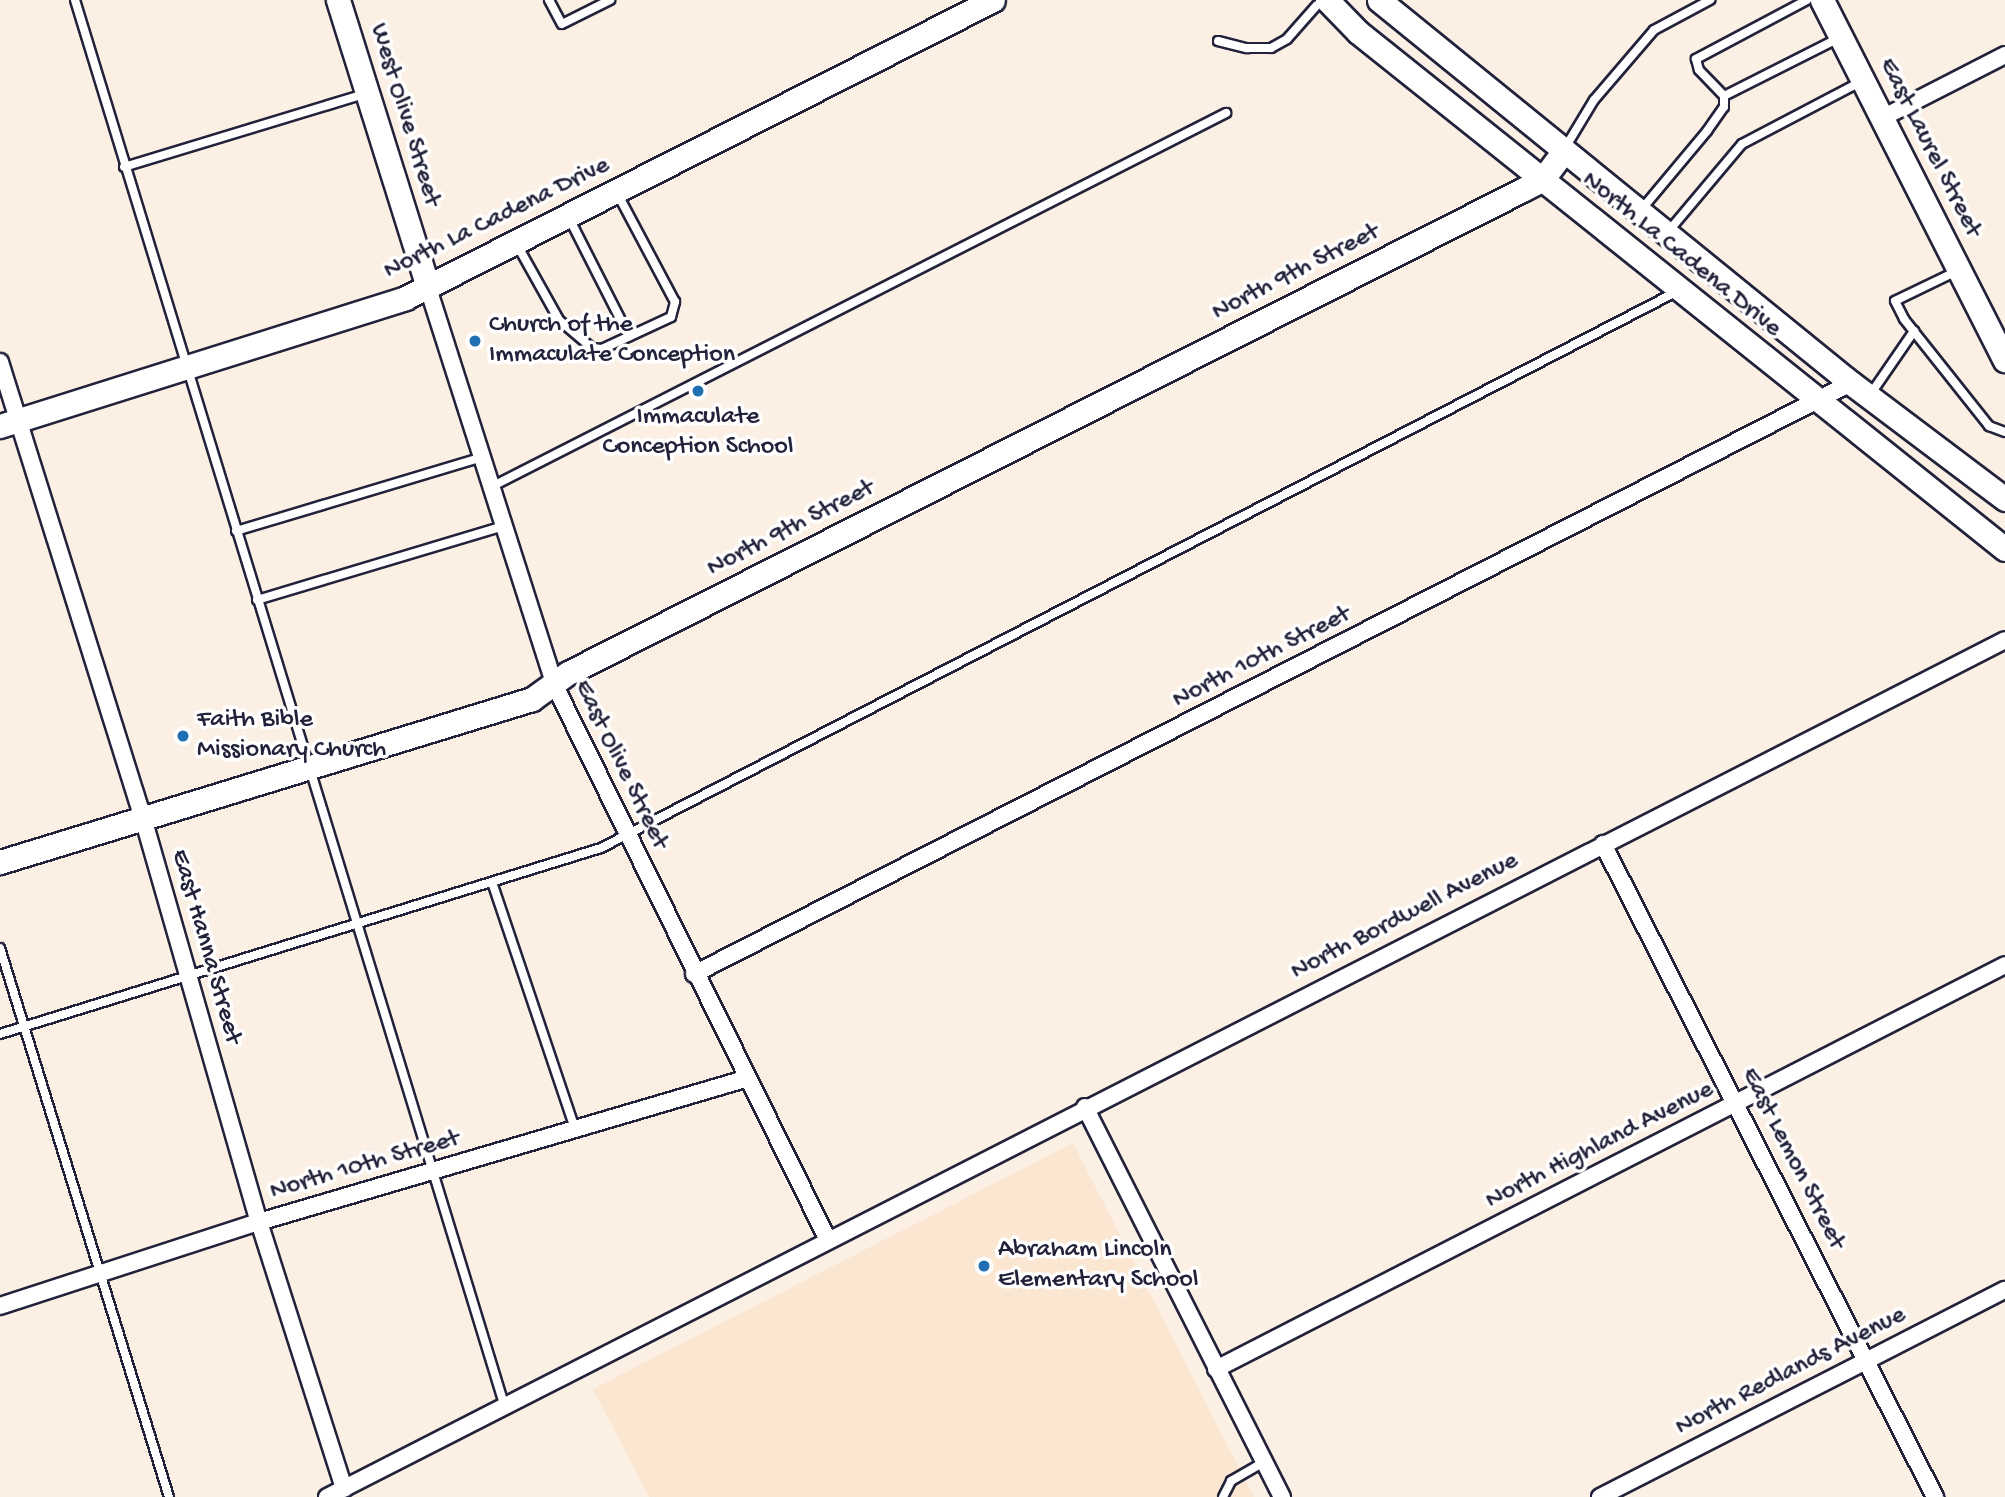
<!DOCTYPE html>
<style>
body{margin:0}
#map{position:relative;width:2005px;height:1497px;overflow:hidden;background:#fcf0e4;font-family:"Gochi Hand",sans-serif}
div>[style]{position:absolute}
.built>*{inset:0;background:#fae6d1}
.roads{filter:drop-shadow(2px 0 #22223b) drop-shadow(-2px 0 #22223b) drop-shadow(0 2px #22223b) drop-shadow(0 -2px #22223b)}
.lane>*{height:8px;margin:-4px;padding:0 4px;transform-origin:4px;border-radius:4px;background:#fff}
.street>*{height:16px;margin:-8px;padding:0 8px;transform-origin:8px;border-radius:8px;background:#fff}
.secondary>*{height:23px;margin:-11.5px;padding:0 11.5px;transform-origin:11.5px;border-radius:11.5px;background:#fff}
.dots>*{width:19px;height:19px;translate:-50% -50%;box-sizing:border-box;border:4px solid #fff;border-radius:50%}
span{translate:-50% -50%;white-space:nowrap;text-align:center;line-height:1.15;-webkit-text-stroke:7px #fff;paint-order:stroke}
.street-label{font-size:26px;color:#22223b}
.poi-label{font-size:26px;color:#22223b}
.left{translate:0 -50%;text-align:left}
</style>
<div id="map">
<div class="built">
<div style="clip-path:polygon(1073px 1143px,1254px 1497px,649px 1497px,593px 1389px)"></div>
</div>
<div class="roads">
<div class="lane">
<div style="left:75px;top:0;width:1471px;rotate:73.01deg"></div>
<div style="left:549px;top:0;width:27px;rotate:62deg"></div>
<div style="left:562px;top:24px;width:54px;rotate:-26.6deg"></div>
<div style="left:1807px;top:0;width:126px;rotate:152deg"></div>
<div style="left:1696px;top:59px;width:11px;rotate:75deg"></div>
<div style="left:1699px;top:70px;width:36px;rotate:46deg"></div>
<div style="left:1724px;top:96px;width:129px;rotate:-26.8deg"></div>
<div style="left:1218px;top:41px;width:30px;rotate:14deg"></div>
<div style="left:1247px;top:48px;width:24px"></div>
<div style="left:1271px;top:48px;width:18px;rotate:-29deg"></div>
<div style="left:1287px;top:39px;width:45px;rotate:-48.6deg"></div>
<div style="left:1565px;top:148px;width:56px;rotate:-58.9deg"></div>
<div style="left:1594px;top:100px;width:92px;rotate:-49.4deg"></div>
<div style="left:1654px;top:30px;width:64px;rotate:-28.2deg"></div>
<div style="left:124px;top:167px;width:252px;rotate:-16.9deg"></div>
<div style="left:1641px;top:210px;width:103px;rotate:-50.1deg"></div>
<div style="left:1707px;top:131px;width:29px;rotate:-55deg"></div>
<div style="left:1724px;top:107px;width:11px;rotate:-90deg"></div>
<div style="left:568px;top:216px;width:135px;rotate:63.1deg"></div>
<div style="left:1667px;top:233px;width:116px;rotate:-49.9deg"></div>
<div style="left:1742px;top:144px;width:133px;rotate:-27.7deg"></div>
<div style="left:516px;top:243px;width:88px;rotate:60.8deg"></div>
<div style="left:559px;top:320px;width:43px;rotate:40.3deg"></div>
<div style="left:592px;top:348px;width:10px;rotate:6deg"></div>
<div style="left:602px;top:349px;width:76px;rotate:-24.9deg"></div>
<div style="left:671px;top:317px;width:16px;rotate:-75deg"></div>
<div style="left:675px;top:302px;width:123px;rotate:-118deg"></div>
<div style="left:1959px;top:270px;width:71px;rotate:154.2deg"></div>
<div style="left:1895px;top:301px;width:20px;rotate:63deg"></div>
<div style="left:1904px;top:319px;width:137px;rotate:51.5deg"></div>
<div style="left:1989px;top:426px;width:17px;rotate:21deg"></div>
<div style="left:1870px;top:395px;width:78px;rotate:-55.5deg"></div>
<div style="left:491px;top:487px;width:825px;rotate:-26.97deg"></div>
<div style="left:236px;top:531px;width:255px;rotate:-16.7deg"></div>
<div style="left:257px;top:600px;width:258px;rotate:-16.7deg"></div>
<div style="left:492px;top:882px;width:261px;rotate:71.4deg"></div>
<div style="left:0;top:948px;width:574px;rotate:72.89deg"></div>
<div style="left:0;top:1034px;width:629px;rotate:-17.2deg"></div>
<div style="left:601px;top:848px;width:1213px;rotate:-27.35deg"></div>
<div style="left:1223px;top:1497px;width:18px;rotate:-63deg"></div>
<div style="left:1231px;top:1481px;width:38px;rotate:-30deg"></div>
</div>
<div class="street">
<div style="left:1882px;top:118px;width:138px;rotate:-27.1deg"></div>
<div style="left:428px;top:288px;width:416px;rotate:72.3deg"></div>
<div style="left:554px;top:684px;width:620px;rotate:63.77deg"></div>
<div style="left:0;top:362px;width:478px;rotate:72.6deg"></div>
<div style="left:143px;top:818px;width:420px;rotate:74deg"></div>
<div style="left:259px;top:1222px;width:280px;rotate:72.3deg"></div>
<div style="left:1603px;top:844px;width:733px;rotate:63.05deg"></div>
<div style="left:694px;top:974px;width:1299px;rotate:-27.06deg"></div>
<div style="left:1085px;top:1107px;width:437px;rotate:63.2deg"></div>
<div style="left:0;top:1306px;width:272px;rotate:-18deg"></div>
<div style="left:259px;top:1222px;width:507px;rotate:-16.4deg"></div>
<div style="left:1216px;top:1369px;width:886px;rotate:-27.11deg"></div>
<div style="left:327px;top:1497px;width:1884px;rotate:-27.05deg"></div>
<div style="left:1600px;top:1497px;width:455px;rotate:-27.1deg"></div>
</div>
<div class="secondary">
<div style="left:338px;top:0;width:302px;rotate:72.6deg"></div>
<div style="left:1327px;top:0;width:45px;rotate:45.9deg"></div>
<div style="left:1358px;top:32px;width:828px;rotate:38.63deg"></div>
<div style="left:1379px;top:0;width:608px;rotate:39.06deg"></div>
<div style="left:1851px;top:383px;width:193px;rotate:37deg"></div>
<div style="left:1822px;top:0;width:404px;rotate:63.1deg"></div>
<div style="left:0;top:426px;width:425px;rotate:-17.5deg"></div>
<div style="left:405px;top:298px;width:659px;rotate:-26.88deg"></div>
<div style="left:0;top:862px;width:556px;rotate:-17.03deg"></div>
<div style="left:532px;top:699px;width:44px;rotate:-35.8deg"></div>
<div style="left:568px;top:673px;width:1069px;rotate:-26.85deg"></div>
<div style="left:1522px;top:190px;width:22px;rotate:-27deg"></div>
<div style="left:1542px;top:180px;width:36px;rotate:-53deg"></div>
</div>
</div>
<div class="dots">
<div style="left:475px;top:341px;background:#1f6fb2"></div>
<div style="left:698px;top:391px;background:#1f6fb2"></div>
<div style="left:183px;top:736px;background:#1f6fb2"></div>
<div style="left:984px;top:1266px;background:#1f6fb2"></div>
</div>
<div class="street-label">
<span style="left:404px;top:115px;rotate:73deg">West Olive Street</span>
<span style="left:1929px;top:148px;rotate:63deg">East Laurel Street</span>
<span style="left:497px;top:219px;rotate:-26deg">North La Cadena Drive</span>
<span style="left:1681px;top:255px;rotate:39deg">North La Cadena Drive</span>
<span style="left:1296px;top:273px;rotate:-27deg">North 9th Street</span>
<span style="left:791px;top:529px;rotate:-27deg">North 9th Street</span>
<span style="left:1262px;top:658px;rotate:-27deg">North 10th Street</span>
<span style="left:620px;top:765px;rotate:64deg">East Olive Street</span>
<span style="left:1405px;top:917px;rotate:-27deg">North Bordwell Avenue</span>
<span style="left:205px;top:947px;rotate:74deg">East Hanna Street</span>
<span style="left:1600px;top:1146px;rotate:-27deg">North Highland Avenue</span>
<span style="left:1792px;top:1159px;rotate:63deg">East Lemon Street</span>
<span style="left:365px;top:1166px;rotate:-16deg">North 10th Street</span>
<span style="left:1791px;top:1372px;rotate:-27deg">North Redlands Avenue</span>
</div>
<div class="poi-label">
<span class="left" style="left:489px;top:341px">Church of the<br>Immaculate Conception</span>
<span style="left:698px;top:433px">Immaculate<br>Conception School</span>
<span class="left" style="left:197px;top:736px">Faith Bible<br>Missionary Church</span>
<span class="left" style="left:998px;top:1266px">Abraham Lincoln<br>Elementary School</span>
</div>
</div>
